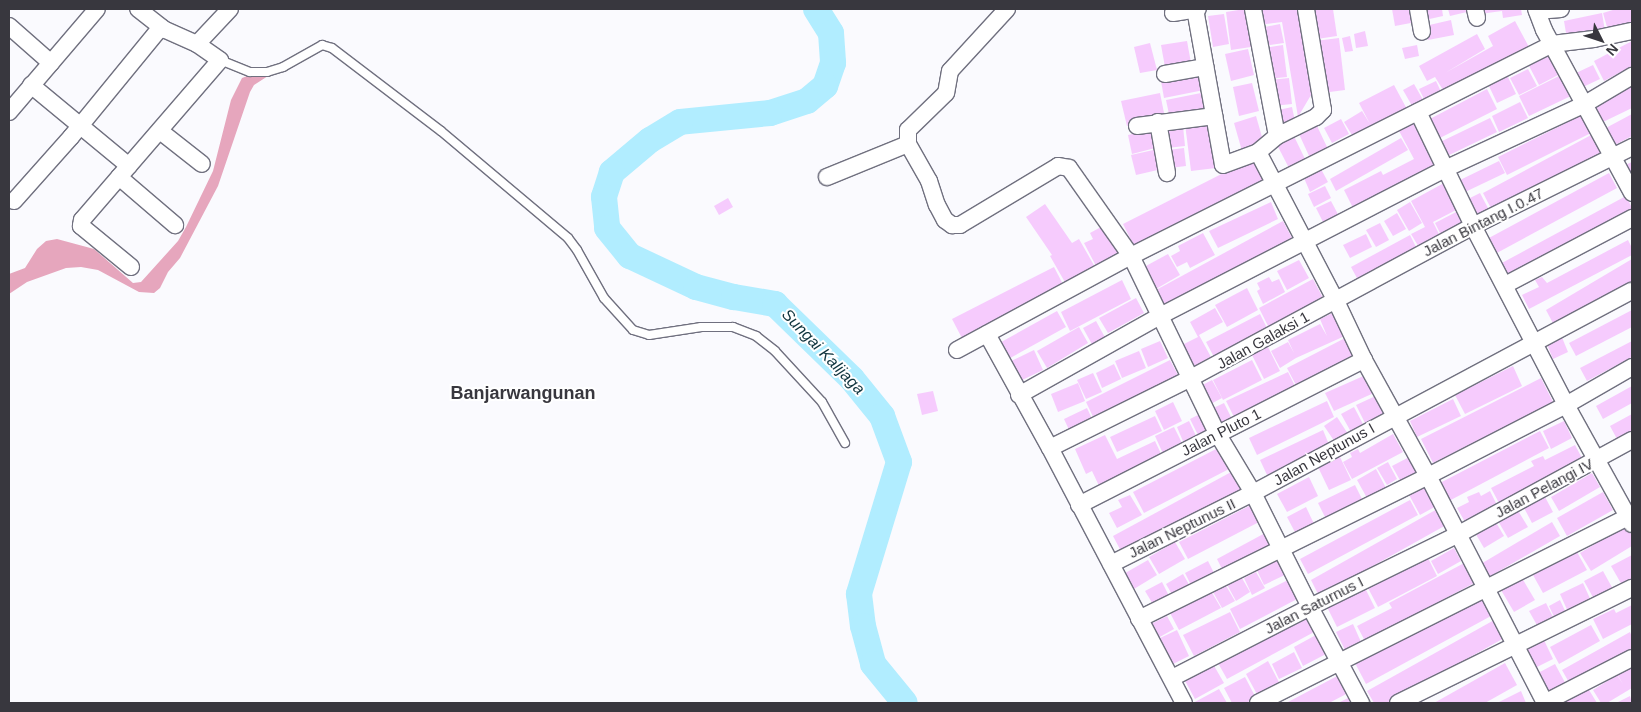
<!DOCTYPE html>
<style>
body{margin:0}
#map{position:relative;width:1641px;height:712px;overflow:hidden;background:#fafafe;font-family:Helvetica,sans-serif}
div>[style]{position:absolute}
.forest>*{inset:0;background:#e6a6bd}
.river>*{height:26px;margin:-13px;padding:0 13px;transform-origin:13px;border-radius:13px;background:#b1edff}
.building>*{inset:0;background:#f6cbfd}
.roads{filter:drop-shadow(1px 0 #70707f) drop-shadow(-1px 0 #70707f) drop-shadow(0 1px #70707f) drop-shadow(0 -1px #70707f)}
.lane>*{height:8px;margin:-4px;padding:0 4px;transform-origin:4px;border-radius:4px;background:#fff}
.street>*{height:16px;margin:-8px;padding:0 8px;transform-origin:8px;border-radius:8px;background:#fff}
span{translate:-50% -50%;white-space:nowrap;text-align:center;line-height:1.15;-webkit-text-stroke:4px #fff;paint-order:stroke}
.street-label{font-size:15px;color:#38373e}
.water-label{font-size:16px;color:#0f343e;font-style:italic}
.quarter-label{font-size:18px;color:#38373e;font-weight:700}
.frame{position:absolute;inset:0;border:10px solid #38373e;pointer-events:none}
.north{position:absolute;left:1576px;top:15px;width:50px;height:50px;-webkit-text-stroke:4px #fff;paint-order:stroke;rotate:131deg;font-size:14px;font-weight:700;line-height:20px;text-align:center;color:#38373e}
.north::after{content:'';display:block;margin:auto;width:18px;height:22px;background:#38373e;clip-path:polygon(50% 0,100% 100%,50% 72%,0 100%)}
</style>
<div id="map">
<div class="forest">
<div style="clip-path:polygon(250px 75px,268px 76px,254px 85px,250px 92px,218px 186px,180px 258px,168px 272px,160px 288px,154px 293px,139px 292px,98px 270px,81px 267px,66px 268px,27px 282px,9px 294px,9px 274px,25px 268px,37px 249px,46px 241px,57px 239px,94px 249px,133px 283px,141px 282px,178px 241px,186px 227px,213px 171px,231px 100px,242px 78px)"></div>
</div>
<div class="river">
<div style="left:816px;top:9px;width:28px;rotate:58deg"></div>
<div style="left:831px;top:33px;width:30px;rotate:86deg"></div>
<div style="left:833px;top:63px;width:24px;rotate:109deg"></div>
<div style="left:825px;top:86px;width:23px;rotate:140deg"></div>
<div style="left:807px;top:101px;width:39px;rotate:162deg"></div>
<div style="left:770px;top:113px;width:90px;rotate:174.3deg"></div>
<div style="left:680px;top:122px;width:35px;rotate:149deg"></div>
<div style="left:650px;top:140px;width:50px;rotate:139.9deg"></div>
<div style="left:612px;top:172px;width:26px;rotate:108deg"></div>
<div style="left:604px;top:197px;width:31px;rotate:84deg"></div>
<div style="left:607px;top:228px;width:36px;rotate:51deg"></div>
<div style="left:630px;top:256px;width:73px;rotate:25.2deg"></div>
<div style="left:696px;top:287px;width:39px;rotate:15deg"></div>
<div style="left:734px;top:297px;width:42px;rotate:9.7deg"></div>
<div style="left:775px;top:304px;width:107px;rotate:44.2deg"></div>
<div style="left:852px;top:379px;width:48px;rotate:51deg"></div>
<div style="left:882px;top:416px;width:49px;rotate:69.7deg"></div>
<div style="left:899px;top:462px;width:138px;rotate:106.9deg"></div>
<div style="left:859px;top:594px;width:32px;rotate:83deg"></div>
<div style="left:863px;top:626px;width:39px;rotate:75deg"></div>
<div style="left:873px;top:664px;width:50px;rotate:50.6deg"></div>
</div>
<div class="building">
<div style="clip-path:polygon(1245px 9px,1251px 47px,1231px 50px,1226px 12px)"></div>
<div style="clip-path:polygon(1257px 9px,1301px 9px,1314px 90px,1298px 117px,1282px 22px,1259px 25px)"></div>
<div style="clip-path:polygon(1312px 9px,1333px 9px,1337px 36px,1317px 39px)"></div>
<div style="clip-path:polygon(1392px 9px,1414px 9px,1416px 22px,1395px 26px)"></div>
<div style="clip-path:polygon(1442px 9px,1443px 16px,1425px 20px,1423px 10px)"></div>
<div style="clip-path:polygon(1448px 9px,1471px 9px,1471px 11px,1450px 16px)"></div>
<div style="clip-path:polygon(1479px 9px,1521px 9px,1522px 15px,1503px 18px,1502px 11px,1480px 14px)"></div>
<div style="clip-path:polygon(1616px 9px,1632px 9px,1632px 27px,1609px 34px,1603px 13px)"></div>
<div style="clip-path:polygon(1602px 13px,1605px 31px,1567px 39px,1564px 21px)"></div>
<div style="clip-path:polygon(1224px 14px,1229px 44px,1213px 47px,1208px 16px)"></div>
<div style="clip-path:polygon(1451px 20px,1454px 35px,1428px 40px,1425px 26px)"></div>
<div style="clip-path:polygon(1515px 21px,1530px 49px,1455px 90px,1452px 85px,1443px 90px,1435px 77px,1427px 81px,1419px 66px,1477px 34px,1485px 49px,1445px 73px,1493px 46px,1488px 36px)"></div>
<div style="clip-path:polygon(1280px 24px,1284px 43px,1263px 46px,1260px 28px)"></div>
<div style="clip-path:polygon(1365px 31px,1368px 46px,1356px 48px,1354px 34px)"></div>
<div style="clip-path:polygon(1350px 36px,1353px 51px,1345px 52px,1342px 38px)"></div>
<div style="clip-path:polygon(1339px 38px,1345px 90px,1322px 93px,1315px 41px)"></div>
<div style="clip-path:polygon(1187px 41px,1191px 63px,1165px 67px,1161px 45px)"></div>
<div style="clip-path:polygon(1632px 41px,1632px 66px,1604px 81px,1594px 61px)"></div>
<div style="clip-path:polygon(1150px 43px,1157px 70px,1140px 73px,1134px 47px)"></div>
<div style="clip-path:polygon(1283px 45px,1287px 77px,1268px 79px,1264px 48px)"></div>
<div style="clip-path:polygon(1417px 45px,1419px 56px,1405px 59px,1402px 48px)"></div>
<div style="clip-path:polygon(1248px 49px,1254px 75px,1231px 81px,1225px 54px)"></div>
<div style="clip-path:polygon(1548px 52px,1560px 74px,1539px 85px,1527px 62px)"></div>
<div style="clip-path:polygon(1593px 65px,1600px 79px,1583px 87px,1576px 73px)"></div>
<div style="clip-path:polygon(1528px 69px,1537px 86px,1519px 95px,1510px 78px)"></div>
<div style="clip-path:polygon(1200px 72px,1204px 90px,1164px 98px,1161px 81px)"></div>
<div style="clip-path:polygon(1563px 74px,1573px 95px,1529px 116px,1519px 96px)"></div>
<div style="clip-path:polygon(1507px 75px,1516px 94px,1497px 103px,1488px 84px)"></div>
<div style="clip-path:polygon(1289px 78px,1292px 104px,1273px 106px,1270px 80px)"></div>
<div style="clip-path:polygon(1436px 81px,1443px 96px,1427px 105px,1419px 89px)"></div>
<div style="clip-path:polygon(1632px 82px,1632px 108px,1601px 123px,1591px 102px)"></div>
<div style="clip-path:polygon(1252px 83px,1259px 111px,1239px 116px,1233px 87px)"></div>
<div style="clip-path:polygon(1414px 84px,1426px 105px,1415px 111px,1403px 90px)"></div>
<div style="clip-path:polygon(1394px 85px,1408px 111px,1355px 140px,1344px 122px,1362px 111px,1370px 124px,1359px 103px)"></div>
<div style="clip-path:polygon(1487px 89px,1497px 109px,1436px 140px,1426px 121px)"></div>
<div style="clip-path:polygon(1206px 92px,1209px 111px,1170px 119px,1166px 100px)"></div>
<div style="clip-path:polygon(1160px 93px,1165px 118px,1127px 126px,1121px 101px)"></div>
<div style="clip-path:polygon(1520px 102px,1528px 118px,1499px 132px,1492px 116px)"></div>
<div style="clip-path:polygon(1292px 107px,1296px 126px,1278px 130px,1274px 111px)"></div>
<div style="clip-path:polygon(1584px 114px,1593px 132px,1507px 175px,1498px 157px)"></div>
<div style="clip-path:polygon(1632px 114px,1632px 136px,1613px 146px,1604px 129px)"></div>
<div style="clip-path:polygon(1256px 116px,1264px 144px,1242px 151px,1234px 123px)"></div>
<div style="clip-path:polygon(1490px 118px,1497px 132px,1443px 158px,1436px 144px)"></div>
<div style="clip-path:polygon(1341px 119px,1349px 134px,1332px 143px,1324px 128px)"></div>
<div style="clip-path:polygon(1210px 121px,1216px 168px,1191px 171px,1185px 124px)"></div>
<div style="clip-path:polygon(1413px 122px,1436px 166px,1353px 208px,1344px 190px,1381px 171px,1383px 175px,1414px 159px,1398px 129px)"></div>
<div style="clip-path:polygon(1183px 126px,1185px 146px,1167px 148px,1165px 129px)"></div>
<div style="clip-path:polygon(1317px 126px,1328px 149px,1310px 158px,1299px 134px)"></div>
<div style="clip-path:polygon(1155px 129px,1159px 147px,1132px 154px,1128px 135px)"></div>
<div style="clip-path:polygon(1291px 130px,1306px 161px,1290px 170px,1274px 139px)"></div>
<div style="clip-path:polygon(1593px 134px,1604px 155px,1494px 214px,1483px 193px)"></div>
<div style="clip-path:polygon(1401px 138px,1408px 150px,1336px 191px,1330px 179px)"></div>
<div style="clip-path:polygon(1184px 148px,1186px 166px,1170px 168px,1168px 150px)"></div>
<div style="clip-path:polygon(1158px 149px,1162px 169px,1136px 175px,1131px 155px)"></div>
<div style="clip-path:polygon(1257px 156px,1270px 181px,1136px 250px,1123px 224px)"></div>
<div style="clip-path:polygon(1499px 161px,1505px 173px,1463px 193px,1458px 181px)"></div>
<div style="clip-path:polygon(1632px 162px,1632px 183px,1623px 166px)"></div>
<div style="clip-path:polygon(1321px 169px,1328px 182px,1310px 192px,1304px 178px)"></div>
<div style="clip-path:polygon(1609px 173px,1617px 188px,1495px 254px,1487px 239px)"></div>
<div style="clip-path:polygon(1444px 183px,1458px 209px,1433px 222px,1441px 238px,1420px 249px,1411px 234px,1425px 227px,1411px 201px)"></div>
<div style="clip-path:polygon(1325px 186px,1331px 198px,1314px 207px,1308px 194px)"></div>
<div style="clip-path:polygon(1480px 193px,1489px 210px,1474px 218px,1464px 201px)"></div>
<div style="clip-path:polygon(1626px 196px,1632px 208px,1632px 213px,1509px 280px,1500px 264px)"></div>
<div style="clip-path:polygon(728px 198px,733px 207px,719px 215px,714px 206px)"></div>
<div style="clip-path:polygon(1331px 201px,1341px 220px,1326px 228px,1316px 208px)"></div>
<div style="clip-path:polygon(1271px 202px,1278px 219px,1218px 248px,1209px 231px)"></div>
<div style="clip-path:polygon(1410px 202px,1422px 223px,1409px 231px,1397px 210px)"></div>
<div style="clip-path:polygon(1045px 204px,1072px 243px,1079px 239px,1095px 267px,1066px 284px,1050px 256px,1052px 255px,1026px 217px)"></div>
<div style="clip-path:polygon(1458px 211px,1467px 228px,1444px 241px,1435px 223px)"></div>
<div style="clip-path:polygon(1397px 213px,1406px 229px,1393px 236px,1384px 221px)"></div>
<div style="clip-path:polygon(1283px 221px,1293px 240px,1166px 308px,1156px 290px)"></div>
<div style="clip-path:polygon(1380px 223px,1389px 240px,1376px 247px,1366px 230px)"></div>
<div style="clip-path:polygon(1101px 227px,1123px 258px,1096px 266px,1084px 243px,1093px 239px,1090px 233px)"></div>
<div style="clip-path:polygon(1203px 233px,1215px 255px,1190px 268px,1187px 262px,1177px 267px,1171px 256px,1180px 251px,1178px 246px)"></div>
<div style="clip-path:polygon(1366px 234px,1372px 247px,1350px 258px,1343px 245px)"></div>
<div style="clip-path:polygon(1410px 235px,1417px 249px,1358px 280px,1351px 267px)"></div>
<div style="clip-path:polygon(1628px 240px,1632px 248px,1632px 255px,1529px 309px,1522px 295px,1539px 287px,1535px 280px,1542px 277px,1547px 283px)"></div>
<div style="clip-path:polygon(1168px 254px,1180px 275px,1156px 289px,1144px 267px)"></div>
<div style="clip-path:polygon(1632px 259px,1632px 281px,1555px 327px,1546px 310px)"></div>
<div style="clip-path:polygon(1299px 260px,1309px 278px,1287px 290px,1277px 271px)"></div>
<div style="clip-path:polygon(1054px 267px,1066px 290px,964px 342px,952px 319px)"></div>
<div style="clip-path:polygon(1269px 277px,1272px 282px,1279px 279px,1285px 292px,1263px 304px,1257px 291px,1260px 289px,1257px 283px)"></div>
<div style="clip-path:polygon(1313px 279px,1324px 300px,1270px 330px,1259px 308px)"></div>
<div style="clip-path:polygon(1122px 280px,1131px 299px,1070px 331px,1061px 312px)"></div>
<div style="clip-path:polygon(1247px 288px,1258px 310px,1227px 327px,1215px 305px)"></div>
<div style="clip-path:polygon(1136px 298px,1144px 313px,1108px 333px,1099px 318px)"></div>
<div style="clip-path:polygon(1215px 308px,1223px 322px,1199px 335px,1211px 357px,1194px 366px,1182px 345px,1198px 337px,1190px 322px)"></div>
<div style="clip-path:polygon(1632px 310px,1632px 327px,1576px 356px,1569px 343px)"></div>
<div style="clip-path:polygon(1057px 311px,1066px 327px,1003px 362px,994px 346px)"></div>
<div style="clip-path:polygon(1337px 311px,1347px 335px,1296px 358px,1280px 368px,1271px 351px,1288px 342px,1294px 353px,1288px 340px,1320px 324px,1327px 336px,1320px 319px)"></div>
<div style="clip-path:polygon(1260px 314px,1267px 328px,1214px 357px,1206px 342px)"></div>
<div style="clip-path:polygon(1096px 321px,1107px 341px,1094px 348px,1083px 328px)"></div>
<div style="clip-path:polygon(1079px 327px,1088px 343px,1047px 368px,1037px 351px)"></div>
<div style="clip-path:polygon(1561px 335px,1568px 352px,1553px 359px,1546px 342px)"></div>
<div style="clip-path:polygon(1349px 336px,1360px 357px,1298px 389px,1287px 368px)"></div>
<div style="clip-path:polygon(1160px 341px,1168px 358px,1148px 367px,1141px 349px)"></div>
<div style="clip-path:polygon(1632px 341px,1632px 357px,1587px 381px,1580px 368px)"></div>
<div style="clip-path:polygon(1268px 347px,1280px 371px,1264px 379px,1252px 355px)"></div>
<div style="clip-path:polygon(1034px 350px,1043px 370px,1016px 383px,1007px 363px)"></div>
<div style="clip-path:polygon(1139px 351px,1146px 368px,1122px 378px,1115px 361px)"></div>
<div style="clip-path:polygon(1170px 360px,1180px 379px,1095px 421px,1086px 402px)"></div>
<div style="clip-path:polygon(1252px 360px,1262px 380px,1223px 400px,1213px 380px)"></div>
<div style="clip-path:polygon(1114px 364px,1121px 379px,1102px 388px,1096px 373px)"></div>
<div style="clip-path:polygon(1513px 366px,1522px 386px,1465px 414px,1455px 395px)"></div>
<div style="clip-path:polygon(1288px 372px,1297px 390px,1235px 419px,1226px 401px)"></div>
<div style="clip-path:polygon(1093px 373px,1102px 392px,1086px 399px,1077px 380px)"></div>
<div style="clip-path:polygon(1368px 374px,1376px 392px,1334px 411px,1325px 393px)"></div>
<div style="clip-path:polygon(1541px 378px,1553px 402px,1433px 463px,1421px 439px)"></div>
<div style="clip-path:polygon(1212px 380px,1222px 398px,1205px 407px,1195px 389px)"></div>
<div style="clip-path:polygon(1078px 383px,1085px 401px,1058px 412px,1051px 394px)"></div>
<div style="clip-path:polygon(1632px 386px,1632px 403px,1603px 419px,1596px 406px)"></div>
<div style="clip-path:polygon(933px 391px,938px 411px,922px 415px,917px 394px)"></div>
<div style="clip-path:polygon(1380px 394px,1389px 414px,1366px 425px,1356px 405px)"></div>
<div style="clip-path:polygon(1453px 399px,1461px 416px,1417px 437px,1410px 421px)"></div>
<div style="clip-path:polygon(1327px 401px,1334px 417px,1257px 455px,1249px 438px)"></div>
<div style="clip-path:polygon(1173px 402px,1182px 421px,1164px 430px,1155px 411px)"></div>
<div style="clip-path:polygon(1224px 403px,1232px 419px,1216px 428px,1207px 411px)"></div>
<div style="clip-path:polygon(1354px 407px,1364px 426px,1351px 432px,1341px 414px)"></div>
<div style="clip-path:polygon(1087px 408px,1093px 421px,1070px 432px,1064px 419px)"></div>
<div style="clip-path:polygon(1202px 413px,1212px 433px,1200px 439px,1190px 419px)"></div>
<div style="clip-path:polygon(1632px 414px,1632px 431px,1617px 439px,1610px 426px)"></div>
<div style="clip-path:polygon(1155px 416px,1162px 431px,1117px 452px,1110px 437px)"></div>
<div style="clip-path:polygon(1337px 417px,1350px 437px,1337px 445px,1324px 426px)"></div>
<div style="clip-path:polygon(1189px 421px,1198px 440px,1185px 446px,1177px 427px)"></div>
<div style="clip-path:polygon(1564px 421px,1572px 438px,1551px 449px,1543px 431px)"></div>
<div style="clip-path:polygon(1174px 427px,1185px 449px,1165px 458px,1155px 436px)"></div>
<div style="clip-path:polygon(1323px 430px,1330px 447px,1268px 477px,1260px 460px)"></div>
<div style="clip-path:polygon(1540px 431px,1549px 448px,1447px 502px,1438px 484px)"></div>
<div style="clip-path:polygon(1393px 434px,1403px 452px,1352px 479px,1343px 462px,1352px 457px,1350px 453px,1358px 449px,1360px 453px)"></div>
<div style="clip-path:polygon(1105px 435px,1117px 459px,1155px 441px,1164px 460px,1101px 490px,1092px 471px,1086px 474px,1075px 449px)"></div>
<div style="clip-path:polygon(1575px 445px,1583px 460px,1499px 503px,1491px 488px,1534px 466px,1531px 461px,1543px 456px,1545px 460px)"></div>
<div style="clip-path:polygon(1218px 448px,1229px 469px,1144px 513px,1133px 492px)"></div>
<div style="clip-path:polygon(1415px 454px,1423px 470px,1401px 482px,1392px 466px)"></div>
<div style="clip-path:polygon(1340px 457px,1351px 480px,1329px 490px,1318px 467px)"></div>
<div style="clip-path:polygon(1388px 462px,1397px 479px,1387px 485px,1377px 468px)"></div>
<div style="clip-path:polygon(1376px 469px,1386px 488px,1367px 498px,1357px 480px)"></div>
<div style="clip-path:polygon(1233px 471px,1244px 490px,1123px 555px,1113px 536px)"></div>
<div style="clip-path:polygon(1592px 473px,1600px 487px,1559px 511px,1551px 497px)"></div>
<div style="clip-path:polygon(1309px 477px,1318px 496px,1287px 512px,1277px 494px)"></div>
<div style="clip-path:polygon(1428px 483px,1440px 504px,1420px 515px,1408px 493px)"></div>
<div style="clip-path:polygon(1355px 485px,1364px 503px,1327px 521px,1318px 503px)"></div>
<div style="clip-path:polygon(1490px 491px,1497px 505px,1465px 522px,1457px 508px,1469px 502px,1467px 497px,1479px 492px,1481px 496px)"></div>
<div style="clip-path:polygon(1603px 492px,1613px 510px,1567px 536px,1557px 518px)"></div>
<div style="clip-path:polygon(1130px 495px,1142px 515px,1117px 528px,1109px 513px,1122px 507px,1118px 500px)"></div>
<div style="clip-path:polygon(1544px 495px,1553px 512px,1532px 523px,1523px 506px)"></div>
<div style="clip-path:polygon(1410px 500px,1418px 515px,1308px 574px,1300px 559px)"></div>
<div style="clip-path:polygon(1251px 505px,1259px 522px,1188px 559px,1179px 542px)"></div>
<div style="clip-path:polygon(1306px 507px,1316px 528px,1298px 538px,1287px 517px)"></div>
<div style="clip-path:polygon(1439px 508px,1448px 524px,1319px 596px,1311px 580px)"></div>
<div style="clip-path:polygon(1517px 509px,1528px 527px,1508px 538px,1498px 521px)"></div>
<div style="clip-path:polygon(1494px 519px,1504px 536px,1484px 548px,1474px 531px)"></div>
<div style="clip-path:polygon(1552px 522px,1560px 536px,1487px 578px,1479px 565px)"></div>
<div style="clip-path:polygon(1626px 525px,1632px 536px,1632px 546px,1591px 571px,1580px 553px)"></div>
<div style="clip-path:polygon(1267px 532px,1274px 546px,1224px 573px,1217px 559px)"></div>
<div style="clip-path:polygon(1175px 542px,1185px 559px,1159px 574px,1149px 557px)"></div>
<div style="clip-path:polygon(1454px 548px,1461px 561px,1438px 574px,1431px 561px)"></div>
<div style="clip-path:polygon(1279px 551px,1289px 573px,1264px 585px,1254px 564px)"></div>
<div style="clip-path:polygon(1577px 552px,1587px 570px,1543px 593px,1533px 575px)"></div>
<div style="clip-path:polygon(1632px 555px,1632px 579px,1622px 585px,1611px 566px)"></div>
<div style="clip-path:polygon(1427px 556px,1437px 576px,1378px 607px,1368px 588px)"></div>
<div style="clip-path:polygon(1148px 560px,1157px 575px,1129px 592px,1120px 576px)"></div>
<div style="clip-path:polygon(1208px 561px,1216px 577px,1193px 589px,1185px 573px)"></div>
<div style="clip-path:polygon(1468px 561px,1478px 581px,1365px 641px,1357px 626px,1392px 608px,1389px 603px)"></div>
<div style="clip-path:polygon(1603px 571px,1614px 591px,1595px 601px,1584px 581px)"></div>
<div style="clip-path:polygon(1256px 572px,1265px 588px,1252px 595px,1244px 578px)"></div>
<div style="clip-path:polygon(1239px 573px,1250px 592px,1236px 601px,1225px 581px)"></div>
<div style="clip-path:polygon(1183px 574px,1191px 588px,1174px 598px,1166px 584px)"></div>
<div style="clip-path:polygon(1292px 578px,1301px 597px,1240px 629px,1230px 609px)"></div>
<div style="clip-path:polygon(1522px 578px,1535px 600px,1514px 612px,1501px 590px)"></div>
<div style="clip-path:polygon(1162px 582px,1170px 598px,1154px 606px,1145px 591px)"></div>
<div style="clip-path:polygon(1583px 583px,1592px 603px,1569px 614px,1560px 594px)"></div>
<div style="clip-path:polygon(1225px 584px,1235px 601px,1222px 608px,1213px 592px)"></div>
<div style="clip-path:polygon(1364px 586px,1375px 608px,1337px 627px,1326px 605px)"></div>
<div style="clip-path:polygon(1211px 591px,1221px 608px,1179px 630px,1169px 611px,1181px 605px,1189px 621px,1182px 607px)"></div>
<div style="clip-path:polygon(1479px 593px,1491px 616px,1366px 684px,1354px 661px)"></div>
<div style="clip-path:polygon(1560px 600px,1567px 615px,1556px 621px,1549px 606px)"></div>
<div style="clip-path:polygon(1546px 603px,1554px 619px,1538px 627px,1529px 611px)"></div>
<div style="clip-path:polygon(1632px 605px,1632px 624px,1603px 639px,1593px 619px,1614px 609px,1616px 613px)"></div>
<div style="clip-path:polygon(1230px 612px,1240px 632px,1194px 656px,1183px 635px)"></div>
<div style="clip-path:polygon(1167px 616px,1174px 629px,1158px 638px,1151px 624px)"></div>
<div style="clip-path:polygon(1308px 616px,1316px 631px,1227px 679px,1218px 663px)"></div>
<div style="clip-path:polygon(1496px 619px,1506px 637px,1388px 703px,1374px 703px,1367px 691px)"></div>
<div style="clip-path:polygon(1353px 624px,1361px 642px,1345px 650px,1336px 632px)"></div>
<div style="clip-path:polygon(1591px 625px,1600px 641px,1559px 664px,1550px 647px)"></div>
<div style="clip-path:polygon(1177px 630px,1189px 656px,1173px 664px,1160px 638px)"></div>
<div style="clip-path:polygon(1630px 632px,1632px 637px,1632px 653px,1571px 686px,1562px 670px)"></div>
<div style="clip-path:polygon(1316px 635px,1326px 654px,1303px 666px,1294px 647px)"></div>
<div style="clip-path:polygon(1543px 638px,1553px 659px,1535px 668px,1525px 646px)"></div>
<div style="clip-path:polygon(1294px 652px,1302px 668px,1279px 679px,1272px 664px)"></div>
<div style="clip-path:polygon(1268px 661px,1281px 686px,1259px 698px,1246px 674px)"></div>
<div style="clip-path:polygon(1505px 663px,1517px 685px,1485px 703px,1434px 703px)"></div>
<div style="clip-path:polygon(1213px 664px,1224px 683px,1195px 699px,1184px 679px)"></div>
<div style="clip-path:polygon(1555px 664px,1568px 688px,1551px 697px,1538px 673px)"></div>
<div style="clip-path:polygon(1632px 666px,1632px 688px,1607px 703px,1601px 703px,1593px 690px,1617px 675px,1623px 684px,1617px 674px)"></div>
<div style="clip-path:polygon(1343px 673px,1352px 691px,1329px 703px,1289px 703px,1288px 702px)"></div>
<div style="clip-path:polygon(1245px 677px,1256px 698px,1246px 703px,1232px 703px,1224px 688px)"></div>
<div style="clip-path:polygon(1586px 685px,1597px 703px,1554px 703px)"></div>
<div style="clip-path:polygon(1219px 689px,1227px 703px,1193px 703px)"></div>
<div style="clip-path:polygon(1521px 691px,1526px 703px,1497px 703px)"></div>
<div style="clip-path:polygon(1352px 696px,1356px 703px,1338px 703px)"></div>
<div style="clip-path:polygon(1630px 696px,1632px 703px,1616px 703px)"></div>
</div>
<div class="roads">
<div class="lane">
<div style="left:220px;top:60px;width:32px;rotate:22deg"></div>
<div style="left:250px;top:72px;width:17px"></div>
<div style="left:267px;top:72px;width:17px;rotate:-17deg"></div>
<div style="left:283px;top:67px;width:45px;rotate:-29.4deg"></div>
<div style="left:322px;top:45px;width:10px;rotate:17deg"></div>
<div style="left:332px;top:48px;width:137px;rotate:37.3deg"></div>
<div style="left:441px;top:131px;width:166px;rotate:40.1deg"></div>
<div style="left:568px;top:238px;width:15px;rotate:53deg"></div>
<div style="left:577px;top:250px;width:55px;rotate:60.6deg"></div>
<div style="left:604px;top:298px;width:43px;rotate:47.8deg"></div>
<div style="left:633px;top:330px;width:17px;rotate:17deg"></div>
<div style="left:649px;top:335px;width:53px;rotate:-8.7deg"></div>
<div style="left:701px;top:327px;width:32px"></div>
<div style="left:733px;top:327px;width:25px;rotate:21deg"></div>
<div style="left:756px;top:336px;width:24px;rotate:38deg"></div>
<div style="left:775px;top:351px;width:69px;rotate:47.3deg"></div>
<div style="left:822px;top:402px;width:47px;rotate:60.7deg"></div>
</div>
<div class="street">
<div style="left:1007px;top:9px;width:84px;rotate:132.6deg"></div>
<div style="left:950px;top:71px;width:22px;rotate:100deg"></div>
<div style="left:946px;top:93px;width:53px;rotate:135.8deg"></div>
<div style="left:908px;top:130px;width:14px;rotate:90deg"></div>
<div style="left:908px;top:144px;width:43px;rotate:60.4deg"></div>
<div style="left:929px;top:181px;width:25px;rotate:72deg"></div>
<div style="left:937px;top:205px;width:17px;rotate:62deg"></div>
<div style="left:945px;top:220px;width:9px;rotate:36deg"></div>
<div style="left:952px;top:225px;width:8px"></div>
<div style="left:960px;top:225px;width:114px;rotate:-31deg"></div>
<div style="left:1058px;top:166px;width:11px;rotate:10deg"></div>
<div style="left:1069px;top:168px;width:108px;rotate:54.8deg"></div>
<div style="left:1131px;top:256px;width:197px;rotate:64.1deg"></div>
<div style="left:1217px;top:433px;width:70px;rotate:59deg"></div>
<div style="left:1253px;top:493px;width:127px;rotate:63.4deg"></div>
<div style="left:1310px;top:607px;width:109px;rotate:62deg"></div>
<div style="left:1195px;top:9px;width:158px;rotate:79.8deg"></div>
<div style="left:1223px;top:165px;width:37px;rotate:-20deg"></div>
<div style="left:1258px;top:152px;width:25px;rotate:-40deg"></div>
<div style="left:1277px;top:136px;width:43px;rotate:-26deg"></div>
<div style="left:1316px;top:117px;width:10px;rotate:-45deg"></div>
<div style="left:1323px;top:110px;width:102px;rotate:-99.6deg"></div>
<div style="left:1253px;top:9px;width:129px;rotate:79.3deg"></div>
<div style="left:1418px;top:9px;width:23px;rotate:80deg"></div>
<div style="left:1475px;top:9px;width:9px;rotate:77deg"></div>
<div style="left:1536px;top:9px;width:22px;rotate:69deg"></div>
<div style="left:1544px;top:30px;width:185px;rotate:61.6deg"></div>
<div style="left:1537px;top:11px;width:24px;rotate:-5deg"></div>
<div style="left:1173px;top:13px;width:25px;rotate:-9deg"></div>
<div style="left:9px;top:26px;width:56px;rotate:41.4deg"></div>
<div style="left:197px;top:44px;width:48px;rotate:-46.7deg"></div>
<div style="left:1165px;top:74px;width:41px;rotate:-9.9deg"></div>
<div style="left:31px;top:85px;width:127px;rotate:39.6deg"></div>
<div style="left:9px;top:112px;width:135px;rotate:-49.5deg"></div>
<div style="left:1418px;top:112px;width:127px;rotate:64.2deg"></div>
<div style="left:1473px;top:226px;width:202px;rotate:62.5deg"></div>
<div style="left:1566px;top:405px;width:136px;rotate:61deg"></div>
<div style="left:1158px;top:122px;width:52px;rotate:80deg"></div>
<div style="left:1137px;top:126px;width:78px;rotate:-7.4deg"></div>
<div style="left:160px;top:131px;width:53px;rotate:38.2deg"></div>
<div style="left:1258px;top:152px;width:166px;rotate:62.4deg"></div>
<div style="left:1335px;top:299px;width:68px;rotate:64.6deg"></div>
<div style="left:1364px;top:360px;width:132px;rotate:61.1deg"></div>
<div style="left:1428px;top:476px;width:255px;rotate:62.7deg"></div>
<div style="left:119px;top:177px;width:74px;rotate:40.6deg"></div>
<div style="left:827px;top:177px;width:87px;rotate:-22.2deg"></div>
<div style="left:14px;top:201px;width:86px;rotate:-48.3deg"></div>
<div style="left:71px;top:137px;width:142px;rotate:-50.7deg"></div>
<div style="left:131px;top:267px;width:65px;rotate:-140.6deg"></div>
<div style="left:81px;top:226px;width:6px;rotate:-81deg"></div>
<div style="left:82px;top:220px;width:211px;rotate:-49.2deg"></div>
<div style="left:220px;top:60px;width:28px;rotate:-145deg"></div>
<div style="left:197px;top:44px;width:35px;rotate:-156deg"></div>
<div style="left:165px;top:30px;width:34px;rotate:-142deg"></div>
<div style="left:1505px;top:285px;width:144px;rotate:-27.8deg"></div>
<div style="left:987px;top:334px;width:130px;rotate:61.1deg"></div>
<div style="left:1050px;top:448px;width:288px;rotate:62.3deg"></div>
<div style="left:957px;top:350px;width:198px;rotate:-28.4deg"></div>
<div style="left:1131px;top:256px;width:471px;rotate:-26.7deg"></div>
<div style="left:1552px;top:44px;width:42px;rotate:-6.8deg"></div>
<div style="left:1594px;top:39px;width:39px;rotate:-12deg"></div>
<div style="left:1019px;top:395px;width:162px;rotate:-29.3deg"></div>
<div style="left:1160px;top:316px;width:321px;rotate:-27.3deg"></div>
<div style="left:1445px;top:169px;width:154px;rotate:-24.9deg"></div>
<div style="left:1585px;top:104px;width:55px;rotate:-30.8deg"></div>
<div style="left:1050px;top:448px;width:155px;rotate:-26.4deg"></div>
<div style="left:1189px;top:379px;width:323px;rotate:-28.3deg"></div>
<div style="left:1473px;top:226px;width:178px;rotate:-26.4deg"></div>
<div style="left:1079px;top:505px;width:320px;rotate:-27deg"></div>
<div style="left:1111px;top:564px;width:159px;rotate:-26.6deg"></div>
<div style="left:1253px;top:493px;width:429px;rotate:-28.1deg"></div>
<div style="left:1139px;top:619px;width:322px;rotate:-26.3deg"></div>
<div style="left:1428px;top:476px;width:155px;rotate:-27.2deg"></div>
<div style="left:1566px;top:405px;width:76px;rotate:-29.9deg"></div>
<div style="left:1172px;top:678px;width:155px;rotate:-27.2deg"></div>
<div style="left:1310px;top:607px;width:164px;rotate:-26.1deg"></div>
<div style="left:1457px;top:535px;width:199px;rotate:-28.5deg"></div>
<div style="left:1258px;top:703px;width:419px;rotate:-26.7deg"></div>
<div style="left:1398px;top:703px;width:261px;rotate:-26.2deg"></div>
<div style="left:1544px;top:703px;width:99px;rotate:-27.1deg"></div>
</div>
</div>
<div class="street-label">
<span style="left:1483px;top:222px;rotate:-27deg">Jalan Bintang I.0.47</span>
<span style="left:1263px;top:340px;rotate:-29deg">Jalan Galaksi 1</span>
<span style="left:1221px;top:432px;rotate:-27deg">Jalan Pluto 1</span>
<span style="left:1324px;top:454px;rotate:-29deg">Jalan Neptunus I</span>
<span style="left:1544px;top:488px;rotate:-28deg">Jalan Pelangi IV</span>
<span style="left:1182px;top:528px;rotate:-26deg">Jalan Neptunus II</span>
<span style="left:1314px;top:605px;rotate:-27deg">Jalan Saturnus I</span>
</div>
<div class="water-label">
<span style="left:823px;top:352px;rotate:46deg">Sungai Kalijaga</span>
</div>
<div class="quarter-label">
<span style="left:523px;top:393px">Banjarwangunan</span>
</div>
<div class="frame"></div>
<div class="north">N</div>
</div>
